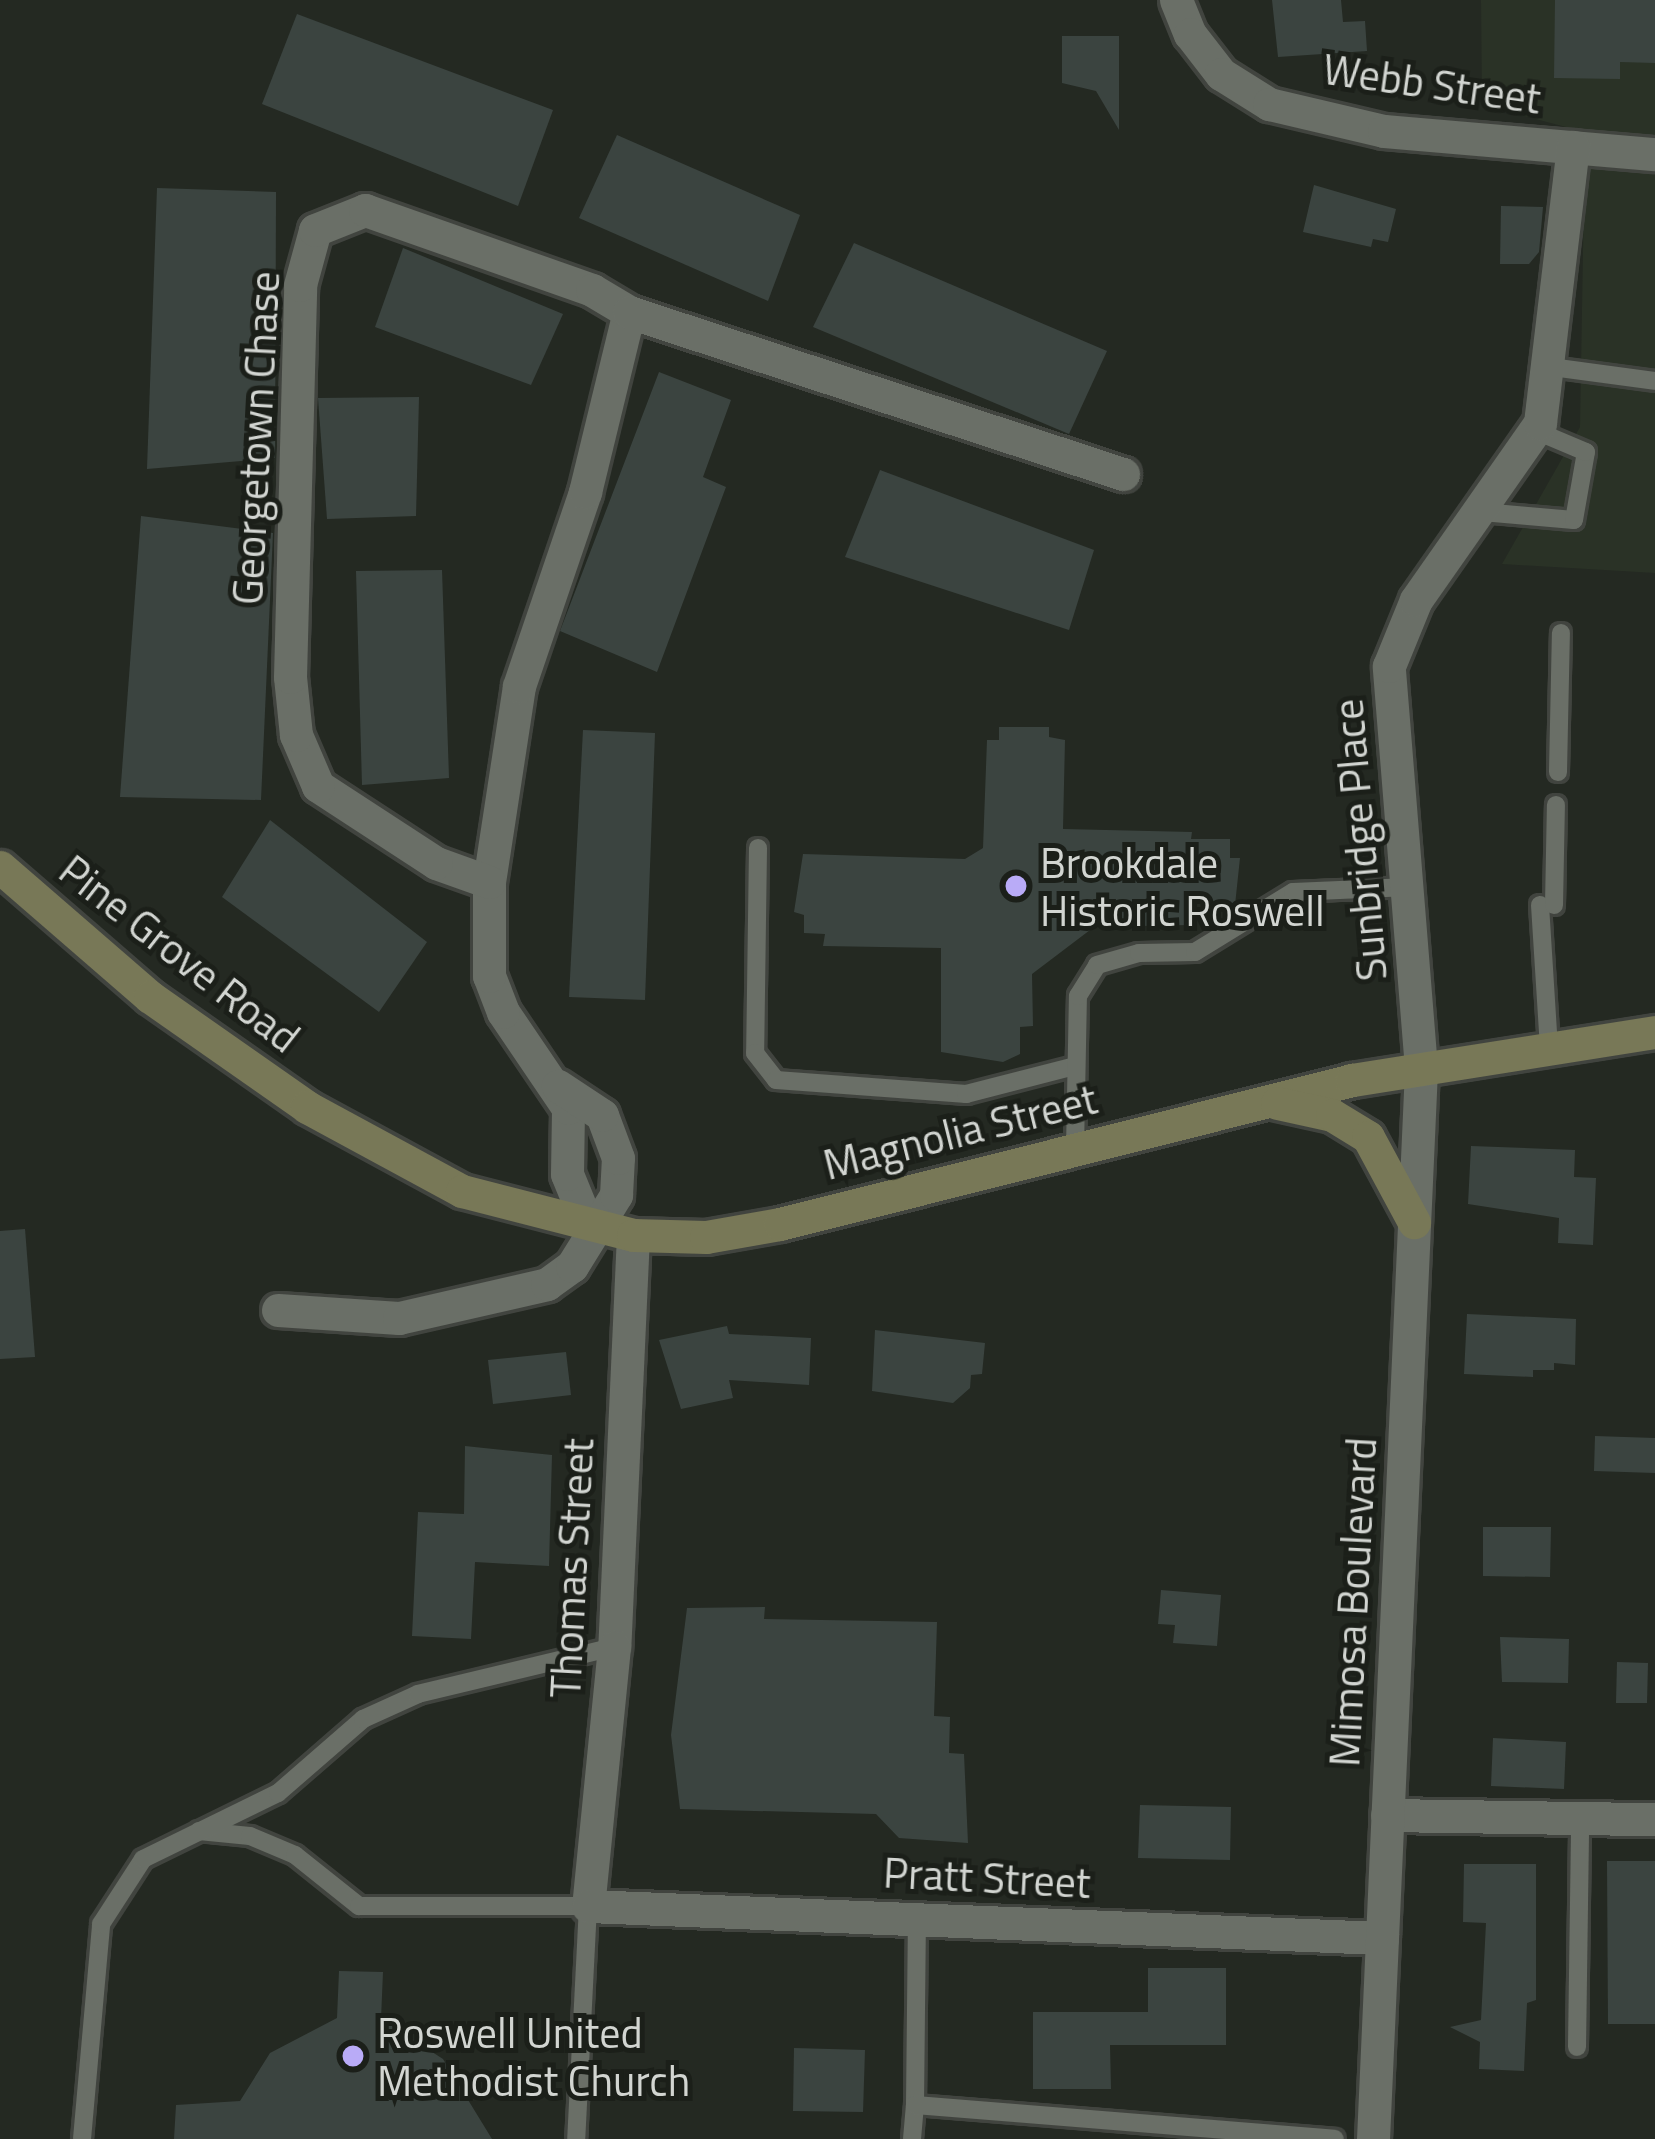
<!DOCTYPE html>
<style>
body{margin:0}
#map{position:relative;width:1655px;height:2139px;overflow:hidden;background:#242922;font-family:"Titillium Web",sans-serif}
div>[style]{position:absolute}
.built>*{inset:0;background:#2a3226}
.building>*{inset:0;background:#3b4440}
.roads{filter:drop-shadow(3px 0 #41443f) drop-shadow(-3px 0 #41443f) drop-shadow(0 3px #41443f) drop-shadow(0 -3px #41443f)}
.service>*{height:18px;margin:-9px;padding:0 9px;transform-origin:9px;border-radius:9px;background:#6a6f67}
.minor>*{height:33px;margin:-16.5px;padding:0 16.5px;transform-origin:16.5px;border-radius:16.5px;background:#6a6f67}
.secondary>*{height:33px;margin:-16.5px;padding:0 16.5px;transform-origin:16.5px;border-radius:16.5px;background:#787857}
.dots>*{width:33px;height:33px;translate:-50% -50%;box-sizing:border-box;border:6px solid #1b1f19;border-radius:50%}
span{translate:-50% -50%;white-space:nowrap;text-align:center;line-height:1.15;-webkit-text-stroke:10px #1b1f19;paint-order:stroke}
.street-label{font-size:42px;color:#d2d5d1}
.poi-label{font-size:42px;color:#d2d5d1}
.left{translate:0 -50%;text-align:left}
</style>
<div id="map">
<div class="built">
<div style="clip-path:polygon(1481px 0,1655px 0,1655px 573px,1502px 564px,1580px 427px,1585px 132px,1482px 105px)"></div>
</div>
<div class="building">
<div style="clip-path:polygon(1272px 0,1341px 0,1343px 22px,1365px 21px,1367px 51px,1278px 57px)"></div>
<div style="clip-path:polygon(1555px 0,1655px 0,1655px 63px,1620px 62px,1620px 79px,1554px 78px)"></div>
<div style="clip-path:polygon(297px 14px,553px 110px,518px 206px,262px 104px)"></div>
<div style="clip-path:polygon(1062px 36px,1119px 36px,1119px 130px,1096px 91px,1062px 83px)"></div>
<div style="clip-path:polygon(617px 135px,800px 215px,768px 301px,579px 218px)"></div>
<div style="clip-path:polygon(1314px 185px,1396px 209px,1388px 242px,1373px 239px,1371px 247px,1303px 232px)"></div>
<div style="clip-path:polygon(157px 188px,276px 192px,275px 458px,147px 469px)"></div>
<div style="clip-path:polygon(1501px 206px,1543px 207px,1539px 252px,1529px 264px,1500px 264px)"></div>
<div style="clip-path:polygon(854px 243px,1107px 351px,1069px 434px,813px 327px)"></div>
<div style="clip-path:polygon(403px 248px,563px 314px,531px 385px,375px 327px)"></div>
<div style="clip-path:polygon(659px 372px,731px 400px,703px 477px,726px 487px,657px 672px,560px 631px)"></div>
<div style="clip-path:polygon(419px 397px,416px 516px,327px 519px,318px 398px)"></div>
<div style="clip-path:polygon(880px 470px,1094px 550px,1069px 630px,845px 557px)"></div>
<div style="clip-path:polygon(141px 516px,273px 533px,261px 800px,120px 797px)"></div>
<div style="clip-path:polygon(442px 570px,449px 778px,362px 785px,356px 571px)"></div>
<div style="clip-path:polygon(999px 727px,1049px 727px,1049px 737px,1065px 740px,1063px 829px,1192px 832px,1191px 839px,1230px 839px,1230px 858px,1240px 858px,1235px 905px,1189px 903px,1188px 925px,1094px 927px,1032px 974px,1033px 1026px,1020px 1027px,1020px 1054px,1003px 1062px,941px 1052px,941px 948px,823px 946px,825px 934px,804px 933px,804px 915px,794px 912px,803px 854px,965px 859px,983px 848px,987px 740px,999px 740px)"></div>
<div style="clip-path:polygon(583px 730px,655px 733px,645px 1000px,569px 997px)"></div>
<div style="clip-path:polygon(270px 820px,427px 942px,379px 1012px,222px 897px)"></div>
<div style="clip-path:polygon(1471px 1146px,1575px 1150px,1574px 1177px,1596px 1178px,1593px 1245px,1558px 1243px,1559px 1218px,1468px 1204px)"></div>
<div style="clip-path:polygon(25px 1229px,35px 1357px,0 1359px,0 1231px)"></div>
<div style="clip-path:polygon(1467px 1314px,1576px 1319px,1575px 1365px,1554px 1363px,1554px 1370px,1533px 1370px,1533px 1377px,1464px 1374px)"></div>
<div style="clip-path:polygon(727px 1326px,729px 1334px,811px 1338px,809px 1385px,729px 1380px,733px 1398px,681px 1409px,659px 1340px)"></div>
<div style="clip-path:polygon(875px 1330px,985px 1343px,982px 1374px,971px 1375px,970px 1388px,953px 1403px,872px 1391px)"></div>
<div style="clip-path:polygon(566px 1352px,571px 1395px,493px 1404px,488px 1360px)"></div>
<div style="clip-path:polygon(1595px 1436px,1655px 1438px,1655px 1473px,1594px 1471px)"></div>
<div style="clip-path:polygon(465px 1446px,552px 1455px,549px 1566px,475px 1562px,471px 1639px,412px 1636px,418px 1512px,464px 1514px)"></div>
<div style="clip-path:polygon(1483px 1527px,1551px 1527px,1550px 1577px,1483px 1576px)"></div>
<div style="clip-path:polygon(1161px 1590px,1221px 1595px,1217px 1646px,1173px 1643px,1175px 1625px,1158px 1624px)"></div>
<div style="clip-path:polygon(765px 1607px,764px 1619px,937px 1622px,934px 1716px,950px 1717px,949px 1753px,964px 1754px,968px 1843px,899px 1838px,876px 1814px,680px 1809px,671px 1735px,687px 1608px)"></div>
<div style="clip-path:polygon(1500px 1637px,1569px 1639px,1568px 1683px,1502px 1682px)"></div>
<div style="clip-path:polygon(1617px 1662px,1648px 1663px,1647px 1703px,1616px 1703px)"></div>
<div style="clip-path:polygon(1493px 1738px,1566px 1742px,1564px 1789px,1491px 1786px)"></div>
<div style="clip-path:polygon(1140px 1805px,1231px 1807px,1230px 1860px,1138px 1858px)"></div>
<div style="clip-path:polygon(1607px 1861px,1655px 1861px,1655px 2024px,1608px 2024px)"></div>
<div style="clip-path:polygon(1464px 1864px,1536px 1864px,1536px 2000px,1527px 2003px,1524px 2071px,1479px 2069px,1480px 2042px,1450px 2027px,1481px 2020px,1486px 1923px,1463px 1922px)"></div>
<div style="clip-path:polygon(1148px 1968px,1226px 1968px,1226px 2045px,1110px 2045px,1111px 2089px,1033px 2089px,1033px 2012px,1148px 2012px)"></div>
<div style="clip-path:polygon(339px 1971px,383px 1972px,381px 2019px,443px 2059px,492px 2139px,174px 2139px,176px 2105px,240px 2101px,270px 2053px,337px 2018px)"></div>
<div style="clip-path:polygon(794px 2048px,865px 2050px,863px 2112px,793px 2111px)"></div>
</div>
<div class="roads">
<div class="service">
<div style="left:1552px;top:367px;width:104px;rotate:7.7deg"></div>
<div style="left:1482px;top:512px;width:92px;rotate:5deg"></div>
<div style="left:1574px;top:520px;width:69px;rotate:-80deg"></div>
<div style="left:1586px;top:452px;width:54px;rotate:-157.2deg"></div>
<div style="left:1558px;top:772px;width:139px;rotate:-88.8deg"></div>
<div style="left:758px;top:848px;width:205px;rotate:90.8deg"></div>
<div style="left:755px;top:1053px;width:34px;rotate:52deg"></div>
<div style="left:776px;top:1080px;width:191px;rotate:4.2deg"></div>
<div style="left:966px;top:1094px;width:108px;rotate:-14.4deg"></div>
<div style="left:1540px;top:905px;width:143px;rotate:86.4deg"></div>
<div style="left:1554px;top:905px;width:100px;rotate:-88.9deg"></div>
<div style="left:1075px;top:1149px;width:153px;rotate:-88.9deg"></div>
<div style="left:1078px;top:996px;width:36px;rotate:-58deg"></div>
<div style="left:1097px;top:965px;width:44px;rotate:-15.9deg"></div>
<div style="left:1139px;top:953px;width:56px;rotate:-1deg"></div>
<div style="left:1195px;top:952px;width:115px;rotate:-31.5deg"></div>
<div style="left:1293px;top:892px;width:116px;rotate:-2.5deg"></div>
<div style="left:199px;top:1831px;width:51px;rotate:5.6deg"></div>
<div style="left:250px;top:1836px;width:49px;rotate:22.9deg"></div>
<div style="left:295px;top:1855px;width:82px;rotate:38.6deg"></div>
<div style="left:359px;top:1906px;width:229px"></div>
<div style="left:588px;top:1906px;width:233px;rotate:92.9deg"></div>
<div style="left:1577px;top:2047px;width:229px;rotate:-89.2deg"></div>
<div style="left:915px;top:2105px;width:187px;rotate:-89.4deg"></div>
<div style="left:82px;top:2139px;width:216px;rotate:-84.9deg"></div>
<div style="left:101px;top:1924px;width:77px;rotate:-57.1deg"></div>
<div style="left:143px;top:1859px;width:150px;rotate:-26.1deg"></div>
<div style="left:278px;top:1793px;width:113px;rotate:-41deg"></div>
<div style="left:363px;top:1719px;width:60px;rotate:-24.4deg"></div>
<div style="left:418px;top:1694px;width:202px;rotate:-13.5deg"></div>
<div style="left:912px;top:2139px;width:34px;rotate:-85deg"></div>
<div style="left:915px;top:2105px;width:421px;rotate:4.6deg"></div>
</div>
<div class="minor">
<div style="left:1176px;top:0;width:37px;rotate:68deg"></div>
<div style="left:1190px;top:34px;width:51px;rotate:52.2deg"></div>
<div style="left:1221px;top:74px;width:57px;rotate:32deg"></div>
<div style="left:1269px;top:104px;width:118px;rotate:13.2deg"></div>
<div style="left:1384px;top:131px;width:272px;rotate:4.9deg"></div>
<div style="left:489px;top:882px;width:198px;rotate:-81.3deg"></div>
<div style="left:519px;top:686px;width:205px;rotate:-71.2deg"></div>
<div style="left:585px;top:492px;width:185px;rotate:-76.3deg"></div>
<div style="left:589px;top:1228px;width:58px;rotate:-112.2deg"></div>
<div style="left:567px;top:1174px;width:66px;rotate:-89.1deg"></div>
<div style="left:568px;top:1108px;width:116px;rotate:-124.1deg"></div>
<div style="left:503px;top:1012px;width:39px;rotate:-111deg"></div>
<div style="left:489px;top:976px;width:94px;rotate:-90deg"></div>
<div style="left:489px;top:882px;width:56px;rotate:-160.3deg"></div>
<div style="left:436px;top:863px;width:141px;rotate:-146.9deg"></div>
<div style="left:318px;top:786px;width:56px;rotate:-113.3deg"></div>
<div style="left:296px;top:735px;width:58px;rotate:-95.9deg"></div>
<div style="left:290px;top:677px;width:392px;rotate:-88.5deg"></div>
<div style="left:300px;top:285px;width:57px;rotate:-74.7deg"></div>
<div style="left:315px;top:230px;width:54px;rotate:-21.8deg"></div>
<div style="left:365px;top:210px;width:241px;rotate:19.4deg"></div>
<div style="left:592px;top:290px;width:43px;rotate:30.7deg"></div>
<div style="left:629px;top:312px;width:520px;rotate:18.16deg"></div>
<div style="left:633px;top:1235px;width:412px;rotate:92.6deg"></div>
<div style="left:614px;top:1647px;width:260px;rotate:95.7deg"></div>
<div style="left:588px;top:1906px;width:795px;rotate:2.31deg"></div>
<div style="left:278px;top:1310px;width:121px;rotate:3.8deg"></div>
<div style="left:399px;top:1318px;width:152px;rotate:-12.9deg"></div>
<div style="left:547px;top:1284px;width:31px;rotate:-36deg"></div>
<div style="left:572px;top:1266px;width:84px;rotate:-58.2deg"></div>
<div style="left:616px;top:1195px;width:37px;rotate:-87deg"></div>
<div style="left:618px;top:1158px;width:46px;rotate:-110.4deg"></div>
<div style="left:602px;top:1115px;width:53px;rotate:-146.6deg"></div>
<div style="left:1387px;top:1815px;width:268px;rotate:0.9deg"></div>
<div style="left:1373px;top:2139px;width:1072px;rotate:-87.43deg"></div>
<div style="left:1421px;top:1068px;width:403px;rotate:-94.6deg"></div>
<div style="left:1389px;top:666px;width:71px;rotate:-67.8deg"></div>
<div style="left:1416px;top:600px;width:216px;rotate:-55deg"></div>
<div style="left:1540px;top:423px;width:278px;rotate:-83.2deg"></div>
</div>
<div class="secondary">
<div style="left:0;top:867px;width:198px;rotate:40.9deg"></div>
<div style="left:150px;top:997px;width:192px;rotate:35deg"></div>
<div style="left:307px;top:1107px;width:176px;rotate:28.5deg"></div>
<div style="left:462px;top:1191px;width:177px;rotate:14.4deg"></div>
<div style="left:633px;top:1235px;width:73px;rotate:1.6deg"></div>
<div style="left:706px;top:1237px;width:75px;rotate:-10deg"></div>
<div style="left:780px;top:1224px;width:590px;rotate:-14.13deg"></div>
<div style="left:1352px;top:1080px;width:307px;rotate:-9deg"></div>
<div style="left:1277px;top:1103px;width:56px;rotate:12.3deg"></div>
<div style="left:1332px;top:1115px;width:42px;rotate:31.4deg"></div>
<div style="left:1368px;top:1137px;width:97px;rotate:61.6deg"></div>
</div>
</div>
<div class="dots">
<div style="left:1016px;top:886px;background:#b9abf7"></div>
<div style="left:353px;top:2056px;background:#b9abf7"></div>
</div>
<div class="street-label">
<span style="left:1432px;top:83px;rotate:8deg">Webb Street</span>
<span style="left:255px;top:438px;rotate:-87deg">Georgetown Chase</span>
<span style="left:1359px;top:840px;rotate:-95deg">Sunbridge Place</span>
<span style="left:180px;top:953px;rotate:38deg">Pine Grove Road</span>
<span style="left:960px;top:1131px;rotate:-14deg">Magnolia Street</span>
<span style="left:571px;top:1568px;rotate:-87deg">Thomas Street</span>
<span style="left:1352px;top:1602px;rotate:-87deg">Mimosa Boulevard</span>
<span style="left:987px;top:1877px;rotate:3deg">Pratt Street</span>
</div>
<div class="poi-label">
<span class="left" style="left:1040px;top:886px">Brookdale<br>Historic Roswell</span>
<span class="left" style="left:377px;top:2056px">Roswell United<br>Methodist Church</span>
</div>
</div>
